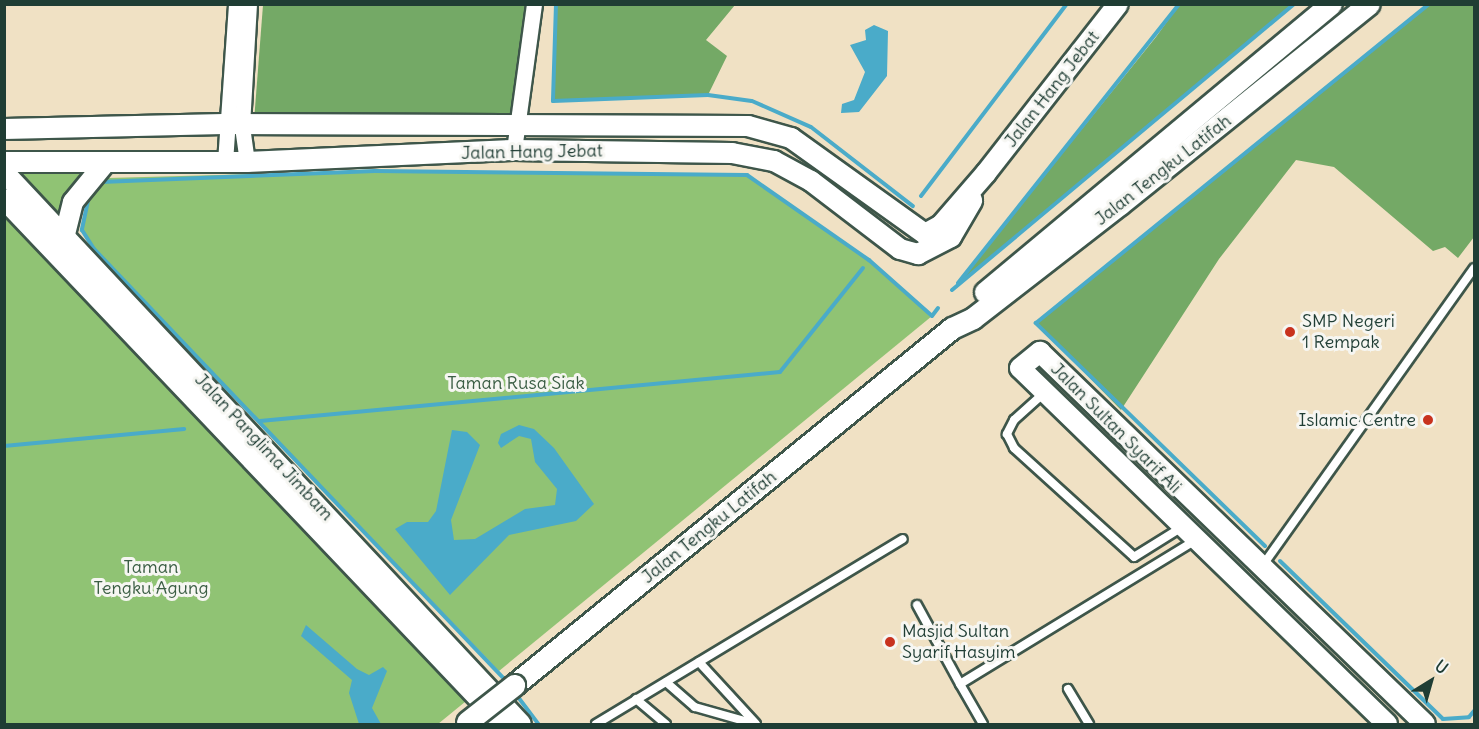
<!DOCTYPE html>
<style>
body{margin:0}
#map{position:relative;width:1479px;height:729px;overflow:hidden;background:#f0e1c4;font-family:Delius,sans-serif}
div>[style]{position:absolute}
.green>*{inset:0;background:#90c374}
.forest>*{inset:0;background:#74a966}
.water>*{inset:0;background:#4aabc9}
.stream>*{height:4px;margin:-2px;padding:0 2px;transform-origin:2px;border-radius:2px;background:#4aabc9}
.roads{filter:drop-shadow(2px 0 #3e564a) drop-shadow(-2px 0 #3e564a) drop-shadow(0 2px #3e564a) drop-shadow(0 -2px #3e564a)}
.service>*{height:8px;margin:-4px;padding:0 4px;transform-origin:4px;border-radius:4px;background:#fff}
.minor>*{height:15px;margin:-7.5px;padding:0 7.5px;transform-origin:7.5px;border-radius:7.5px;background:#fff}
.tertiary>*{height:20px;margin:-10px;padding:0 10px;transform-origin:10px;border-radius:10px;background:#fff}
.secondary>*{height:21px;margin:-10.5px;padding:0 10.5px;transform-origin:10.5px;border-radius:10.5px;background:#fff}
.bridges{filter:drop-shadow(2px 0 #3e564a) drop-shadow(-2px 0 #3e564a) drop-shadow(0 2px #3e564a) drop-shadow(0 -2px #3e564a)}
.secondary-bridge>*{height:21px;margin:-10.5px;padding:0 10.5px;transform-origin:10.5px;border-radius:10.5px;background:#fff}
.dots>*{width:16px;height:16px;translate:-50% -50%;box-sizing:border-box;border:3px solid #f6f6f2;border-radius:50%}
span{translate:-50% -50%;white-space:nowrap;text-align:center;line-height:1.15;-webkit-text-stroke:6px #f6f6f2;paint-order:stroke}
.street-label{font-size:18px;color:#1f3d34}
.poi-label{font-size:18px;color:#1f3d34}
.left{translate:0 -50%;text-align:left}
.right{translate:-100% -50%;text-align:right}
.park-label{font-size:18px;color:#3b5e44}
.frame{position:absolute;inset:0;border:6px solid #1f3d34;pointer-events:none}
.north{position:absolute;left:1401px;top:651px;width:60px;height:60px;-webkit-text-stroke:4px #f6f6f2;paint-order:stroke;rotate:37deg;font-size:16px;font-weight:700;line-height:24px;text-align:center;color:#1f3d34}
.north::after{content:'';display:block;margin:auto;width:21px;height:27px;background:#1f3d34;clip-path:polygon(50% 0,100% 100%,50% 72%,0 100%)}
</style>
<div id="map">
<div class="green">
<div style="clip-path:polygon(82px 168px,60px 222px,13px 169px)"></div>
<div style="clip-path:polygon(375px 171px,747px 175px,869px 260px,932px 316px,499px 671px,94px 249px,82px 230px,90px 194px,107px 178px)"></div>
<div style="clip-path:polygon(4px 214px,134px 351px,471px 697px,438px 724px,5px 724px)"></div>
</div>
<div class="forest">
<div style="clip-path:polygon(263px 5px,525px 5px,513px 121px,254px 121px)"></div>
<div style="clip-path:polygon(556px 5px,556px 4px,735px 5px,706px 40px,727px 56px,708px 95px,553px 101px)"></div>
<div style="clip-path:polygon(1179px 5px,1293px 5px,952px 290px,1156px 37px)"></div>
<div style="clip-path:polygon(1429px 5px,1474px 5px,1474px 237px,1458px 258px,1445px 247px,1433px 251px,1334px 167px,1296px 160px,1219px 259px,1121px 410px,1036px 323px)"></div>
</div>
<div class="water">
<div style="clip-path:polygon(874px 25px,888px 31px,887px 76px,859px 112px,841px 113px,842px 104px,854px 100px,865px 72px,850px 45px,866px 40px,865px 30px)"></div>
<div style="clip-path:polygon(519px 425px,534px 429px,554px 448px,594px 504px,576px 521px,509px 535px,450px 595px,395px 529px,407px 522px,428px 522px,436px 511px,452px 430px,467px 432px,480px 445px,451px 520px,454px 540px,475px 539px,525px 509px,555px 505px,557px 489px,535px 462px,531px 439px,519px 436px,501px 448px,498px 443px,501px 434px)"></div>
<div style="clip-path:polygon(306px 625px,357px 669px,369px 675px,383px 667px,387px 671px,372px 708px,381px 724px,359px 724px,349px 693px,352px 680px,301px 636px)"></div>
</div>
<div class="stream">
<div style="left:556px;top:4px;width:97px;rotate:91.8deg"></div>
<div style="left:553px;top:101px;width:155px;rotate:-2.2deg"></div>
<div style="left:708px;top:95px;width:44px;rotate:7.8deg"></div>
<div style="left:752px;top:101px;width:64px;rotate:23.8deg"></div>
<div style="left:811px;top:127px;width:129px;rotate:37.8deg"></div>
<div style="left:101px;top:182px;width:274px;rotate:-2.3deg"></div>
<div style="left:375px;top:171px;width:372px;rotate:0.6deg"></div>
<div style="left:747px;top:175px;width:149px;rotate:34.9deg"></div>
<div style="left:869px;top:260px;width:84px;rotate:41.6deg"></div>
<div style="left:932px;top:316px;width:10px;rotate:-53deg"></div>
<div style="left:89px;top:196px;width:35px;rotate:102deg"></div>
<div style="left:82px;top:230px;width:22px;rotate:58deg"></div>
<div style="left:94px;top:249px;width:598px;rotate:46.35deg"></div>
<div style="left:921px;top:196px;width:241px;rotate:-52.8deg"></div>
<div style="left:958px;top:283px;width:356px;rotate:-51.6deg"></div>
<div style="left:952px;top:290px;width:446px;rotate:-39.9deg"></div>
<div style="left:260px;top:421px;width:522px;rotate:-5.38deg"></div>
<div style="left:780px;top:372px;width:133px;rotate:-51.4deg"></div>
<div style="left:4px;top:446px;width:181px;rotate:-5.4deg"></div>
<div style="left:1265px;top:546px;width:320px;rotate:-135.8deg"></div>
<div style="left:1036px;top:323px;width:506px;rotate:-39.07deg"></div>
<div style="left:1280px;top:561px;width:227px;rotate:44.1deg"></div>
<div style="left:1443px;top:719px;width:26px;rotate:-4deg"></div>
<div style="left:1469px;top:717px;width:8px;rotate:-50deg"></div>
<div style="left:515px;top:693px;width:39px;rotate:53deg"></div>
</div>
<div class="roads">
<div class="service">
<div style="left:1044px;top:393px;width:40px;rotate:138deg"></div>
<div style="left:1014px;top:420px;width:16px;rotate:117deg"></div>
<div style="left:1007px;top:434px;width:16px;rotate:63deg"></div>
<div style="left:1014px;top:448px;width:162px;rotate:42.2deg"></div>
<div style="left:1134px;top:557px;width:57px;rotate:-32deg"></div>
<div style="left:1263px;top:565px;width:364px;rotate:-54.6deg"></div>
<div style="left:917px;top:605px;width:90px;rotate:61.4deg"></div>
<div style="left:699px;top:662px;width:84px;rotate:47.4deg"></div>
<div style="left:666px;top:682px;width:38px;rotate:41deg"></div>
<div style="left:695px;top:707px;width:62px;rotate:15.8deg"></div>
<div style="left:1068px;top:689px;width:41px;rotate:59deg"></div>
<div style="left:636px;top:699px;width:39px;rotate:40deg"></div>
<div style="left:596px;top:724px;width:358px;rotate:-31.1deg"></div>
<div style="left:983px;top:724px;width:46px;rotate:-119.9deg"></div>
<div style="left:960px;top:684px;width:276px;rotate:-31.4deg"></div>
</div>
<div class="minor">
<div style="left:514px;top:150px;width:147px;rotate:-82.2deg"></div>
<div style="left:225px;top:162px;width:158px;rotate:-86deg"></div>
<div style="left:247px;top:162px;width:37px;rotate:-98deg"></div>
<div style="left:242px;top:125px;width:121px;rotate:-86.7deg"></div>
</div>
<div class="tertiary">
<div style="left:4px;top:129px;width:220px;rotate:-1.3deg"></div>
<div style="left:224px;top:124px;width:524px;rotate:0.22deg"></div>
<div style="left:748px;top:126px;width:45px;rotate:15.6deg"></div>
<div style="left:791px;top:138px;width:165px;rotate:35.6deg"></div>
<div style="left:925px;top:234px;width:18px;rotate:-29deg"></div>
<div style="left:941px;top:225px;width:69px;rotate:-49.1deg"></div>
<div style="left:986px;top:173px;width:214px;rotate:-52deg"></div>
<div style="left:4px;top:162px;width:243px"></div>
<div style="left:247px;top:162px;width:267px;rotate:-2.6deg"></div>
<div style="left:514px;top:150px;width:218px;rotate:0.8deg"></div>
<div style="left:732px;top:153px;width:43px;rotate:10.8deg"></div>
<div style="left:774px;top:161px;width:42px;rotate:28.4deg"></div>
<div style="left:811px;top:181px;width:112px;rotate:37.4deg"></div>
<div style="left:900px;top:249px;width:19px;rotate:16deg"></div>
<div style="left:918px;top:254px;width:37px;rotate:-27deg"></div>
<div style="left:951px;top:237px;width:42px;rotate:-59.7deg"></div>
<div style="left:4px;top:172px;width:756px;rotate:46.88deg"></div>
<div style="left:4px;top:199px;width:724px;rotate:46.45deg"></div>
<div style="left:65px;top:234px;width:33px;rotate:-76deg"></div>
<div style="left:73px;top:202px;width:50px;rotate:-50.6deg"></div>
<div style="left:1387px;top:724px;width:511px;rotate:-135.87deg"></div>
<div style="left:1020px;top:368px;width:26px;rotate:-39deg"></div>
<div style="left:1040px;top:352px;width:535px;rotate:44.02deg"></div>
</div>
<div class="secondary">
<div style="left:985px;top:292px;width:450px;rotate:-39.8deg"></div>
<div style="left:514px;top:685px;width:565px;rotate:-39.18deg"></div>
<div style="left:952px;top:328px;width:23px;rotate:-25deg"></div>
<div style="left:973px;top:318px;width:186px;rotate:-37.8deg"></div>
<div style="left:1120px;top:204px;width:319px;rotate:-38.8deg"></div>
</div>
</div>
<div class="bridges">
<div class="secondary-bridge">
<div style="left:467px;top:722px;width:60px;rotate:-38.2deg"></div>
</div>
</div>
<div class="dots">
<div style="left:1290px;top:332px;background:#c8321e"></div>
<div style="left:1428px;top:420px;background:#c8321e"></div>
<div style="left:890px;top:642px;background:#c8321e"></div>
</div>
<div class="street-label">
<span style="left:1052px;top:89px;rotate:-52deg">Jalan Hang Jebat</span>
<span style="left:532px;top:152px;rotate:-1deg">Jalan Hang Jebat</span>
<span style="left:1163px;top:170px;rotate:-38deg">Jalan Tengku Latifah</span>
<span style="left:1116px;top:428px;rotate:45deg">Jalan Sultan Syarif Ali</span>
<span style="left:264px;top:447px;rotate:47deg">Jalan Panglima Jimbam</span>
<span style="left:709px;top:527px;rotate:-39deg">Jalan Tengku Latifah</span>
</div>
<div class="poi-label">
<span class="left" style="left:1302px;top:332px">SMP Negeri<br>1 Rempak</span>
<span class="right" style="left:1416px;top:420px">Islamic Centre</span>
<span class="left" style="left:902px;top:642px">Masjid Sultan<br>Syarif Hasyim</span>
</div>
<div class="park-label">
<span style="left:516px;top:383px">Taman Rusa Siak</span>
<span style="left:151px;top:578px">Taman<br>Tengku Agung</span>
</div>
<div class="frame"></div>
<div class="north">U</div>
</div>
